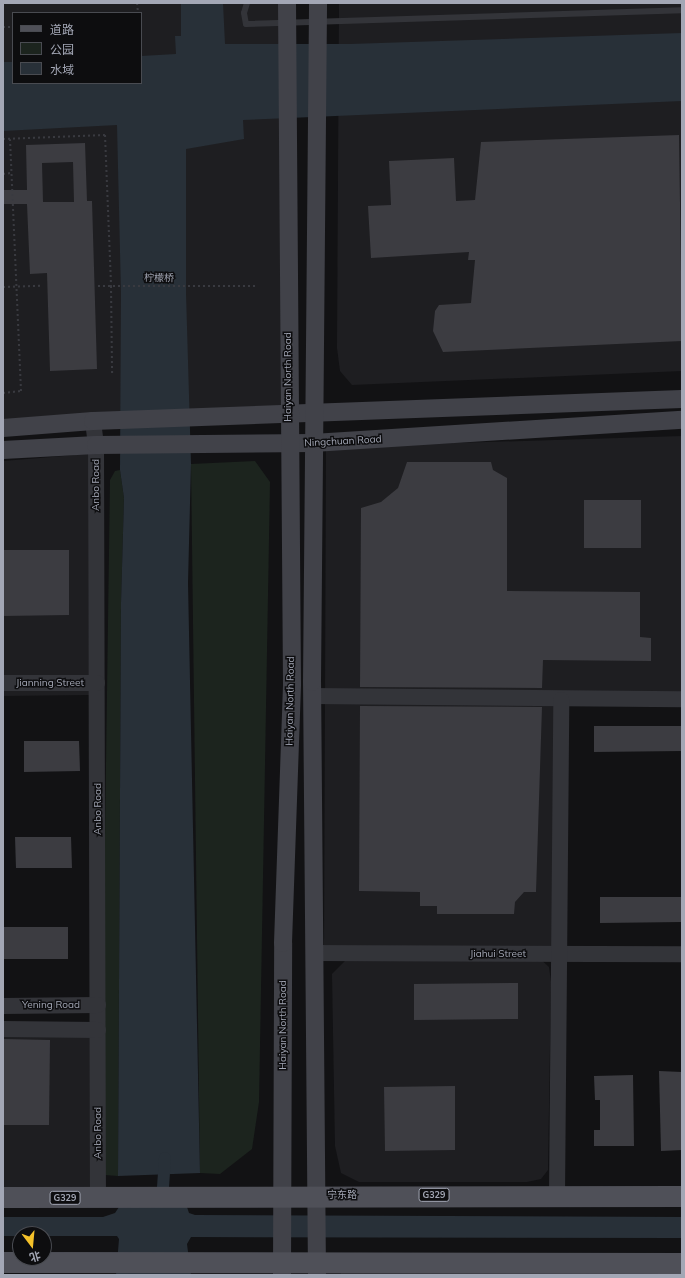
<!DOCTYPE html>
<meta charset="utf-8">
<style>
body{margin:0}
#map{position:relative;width:685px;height:1278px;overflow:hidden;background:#121214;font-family:Mulish,"Noto Sans SC",sans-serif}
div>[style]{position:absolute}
.built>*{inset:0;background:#1e1e21}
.green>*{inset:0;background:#1c241e}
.water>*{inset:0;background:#283038}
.canal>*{height:12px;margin:-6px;padding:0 6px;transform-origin:6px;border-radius:6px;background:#283038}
.building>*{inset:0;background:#3c3c41}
.path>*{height:2px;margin-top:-1px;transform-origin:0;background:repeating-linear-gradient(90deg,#393a40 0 2px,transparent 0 5px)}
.service>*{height:6px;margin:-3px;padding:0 3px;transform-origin:3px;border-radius:3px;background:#333439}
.tertiary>*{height:16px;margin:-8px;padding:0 8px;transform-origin:8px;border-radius:8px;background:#333439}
.secondary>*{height:18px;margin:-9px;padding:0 9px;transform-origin:9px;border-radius:9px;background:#414249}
.primary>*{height:21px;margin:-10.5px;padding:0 10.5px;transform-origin:10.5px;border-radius:10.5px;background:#4f5058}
span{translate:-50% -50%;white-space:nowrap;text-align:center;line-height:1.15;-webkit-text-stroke:3px #0d0d0f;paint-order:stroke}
.shield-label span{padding:1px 3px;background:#0d0d0f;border:1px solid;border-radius:3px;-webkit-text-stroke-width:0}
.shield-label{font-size:9px;color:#a3a7b5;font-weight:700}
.street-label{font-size:10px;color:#a3a7b5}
.frame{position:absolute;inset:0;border:4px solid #a3a7b5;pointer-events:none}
.legend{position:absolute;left:12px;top:12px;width:130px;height:72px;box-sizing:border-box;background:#0d0d0f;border:1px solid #494b51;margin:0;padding:5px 7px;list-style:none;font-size:12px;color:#a3a7b5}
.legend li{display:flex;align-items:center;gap:8px;height:20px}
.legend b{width:20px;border:1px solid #494b51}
.north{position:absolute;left:12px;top:1226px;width:40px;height:40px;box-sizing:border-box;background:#0d0d0f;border:1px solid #494b51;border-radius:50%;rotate:164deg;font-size:11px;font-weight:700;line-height:16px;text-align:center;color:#a3a7b5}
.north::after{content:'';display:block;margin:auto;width:14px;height:18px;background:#f4c12a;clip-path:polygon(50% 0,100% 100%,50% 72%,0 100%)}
</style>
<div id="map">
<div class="built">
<div style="clip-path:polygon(evenodd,3px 3px,287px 3px,288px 415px,3px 428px,3px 3px,13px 13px,141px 13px,141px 83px,13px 83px,13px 13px)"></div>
<div style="clip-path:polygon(339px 3px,682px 3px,682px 371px,352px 385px,340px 371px,337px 348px)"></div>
<div style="clip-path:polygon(682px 436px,682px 692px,556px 691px,553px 948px,324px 945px,326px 447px)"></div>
<div style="clip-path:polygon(88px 454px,89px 695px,3px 696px,3px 461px)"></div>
<div style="clip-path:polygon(538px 957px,549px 967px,551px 982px,548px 1170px,541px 1179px,527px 1182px,359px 1182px,341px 1173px,335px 1146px,332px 974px,348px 958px)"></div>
<div style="clip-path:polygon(3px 1034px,91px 1035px,93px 1189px,3px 1189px)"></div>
<div style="clip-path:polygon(341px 1269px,682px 1273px,682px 1275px,341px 1275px)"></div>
</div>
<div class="green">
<div style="clip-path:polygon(255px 461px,270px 482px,259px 1102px,252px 1149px,220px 1174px,200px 1173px,191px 464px)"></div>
<div style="clip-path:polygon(120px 470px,124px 498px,121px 604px,118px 1176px,105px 1175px,105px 836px,110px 480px,115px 471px)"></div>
</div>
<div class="water">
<div style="clip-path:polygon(181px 3px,223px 3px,225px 44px,350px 44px,682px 33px,682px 101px,243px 120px,244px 139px,186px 149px,186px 293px,191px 464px,188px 583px,200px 1173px,118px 1176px,121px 603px,124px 498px,120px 470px,121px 293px,117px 125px,3px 131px,3px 62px,13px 62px,13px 83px,141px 83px,141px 56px,176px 54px,175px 36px,181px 36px)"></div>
<div style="clip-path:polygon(119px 1207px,187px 1207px,189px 1213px,195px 1215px,682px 1217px,682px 1238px,191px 1237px,187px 1244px,191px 1275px,116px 1275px,119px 1239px,117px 1236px,3px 1236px,3px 1217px,103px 1217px,115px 1213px)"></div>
</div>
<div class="canal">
<div style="left:162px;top:1202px;width:44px;rotate:-86.1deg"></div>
</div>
<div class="building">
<div style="clip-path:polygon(679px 135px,682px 341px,443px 352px,433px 331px,435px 311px,439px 305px,471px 303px,475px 260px,468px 260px,469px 252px,371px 258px,368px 206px,391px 205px,389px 161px,454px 158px,456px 201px,475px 200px,481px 142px)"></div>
<div style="clip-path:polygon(evenodd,85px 143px,87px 201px,92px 201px,97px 369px,50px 371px,47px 273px,30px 274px,27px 204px,3px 204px,3px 190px,27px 190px,26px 145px,85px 143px,73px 162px,74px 202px,43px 202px,42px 163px,73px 162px)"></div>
<div style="clip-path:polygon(407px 462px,491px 462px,493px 470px,507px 478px,507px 591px,640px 592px,640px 637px,651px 638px,651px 661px,543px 660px,542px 688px,360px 687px,361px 508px,381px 502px,398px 488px)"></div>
<div style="clip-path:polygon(584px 500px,641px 500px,641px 548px,584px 548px)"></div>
<div style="clip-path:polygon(3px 550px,69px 550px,69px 615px,3px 616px)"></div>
<div style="clip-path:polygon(360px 706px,542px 707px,536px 892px,524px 892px,515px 902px,514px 914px,437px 914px,437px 906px,420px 906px,420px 892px,359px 891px)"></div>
<div style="clip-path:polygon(594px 726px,682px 726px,682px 751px,594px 752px)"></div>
<div style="clip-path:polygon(24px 741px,79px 741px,80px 771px,24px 772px)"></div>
<div style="clip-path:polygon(15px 837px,71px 837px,72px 868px,16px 868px)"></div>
<div style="clip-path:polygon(600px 897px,682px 897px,682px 922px,600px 923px)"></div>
<div style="clip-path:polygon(3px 927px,68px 927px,68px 959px,3px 959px)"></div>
<div style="clip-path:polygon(518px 983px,518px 1019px,414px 1020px,414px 984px)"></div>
<div style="clip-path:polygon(3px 1039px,50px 1040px,49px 1125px,3px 1125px)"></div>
<div style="clip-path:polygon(659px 1071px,682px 1072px,682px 1150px,661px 1151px)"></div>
<div style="clip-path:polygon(633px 1075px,634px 1146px,594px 1146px,594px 1130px,600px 1130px,600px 1100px,595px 1100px,594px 1076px)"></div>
<div style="clip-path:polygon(455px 1086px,455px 1150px,385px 1151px,384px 1087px)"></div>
</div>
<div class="path">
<div style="left:137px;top:3px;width:10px;rotate:84deg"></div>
<div style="left:3px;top:27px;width:10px"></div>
<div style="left:3px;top:139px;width:102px;rotate:-2.2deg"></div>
<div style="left:105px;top:135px;width:151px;rotate:87.7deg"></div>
<div style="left:111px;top:286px;width:87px;rotate:89.3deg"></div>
<div style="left:3px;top:174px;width:8px;rotate:-7deg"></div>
<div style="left:98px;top:286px;width:160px"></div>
<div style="left:3px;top:287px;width:38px;rotate:-2deg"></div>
<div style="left:3px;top:393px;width:18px;rotate:-6deg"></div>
<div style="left:21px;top:391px;width:252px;rotate:-92.5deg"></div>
</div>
<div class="service">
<div style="left:247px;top:3px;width:10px;rotate:107deg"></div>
<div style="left:244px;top:13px;width:11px;rotate:80deg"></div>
<div style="left:246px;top:24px;width:436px;rotate:-1.8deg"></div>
</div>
<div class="tertiary">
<div style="left:93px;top:421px;width:24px;rotate:83deg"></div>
<div style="left:96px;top:445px;width:753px;rotate:89.85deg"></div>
<div style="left:3px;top:683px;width:94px"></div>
<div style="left:312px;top:696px;width:370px;rotate:0.5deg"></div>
<div style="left:314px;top:953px;width:368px;rotate:0.2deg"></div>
<div style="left:3px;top:1006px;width:95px;rotate:-0.6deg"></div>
<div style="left:3px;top:1029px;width:95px;rotate:0.6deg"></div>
<div style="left:557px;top:1196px;width:496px;rotate:-89.5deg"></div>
</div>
<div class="secondary">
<div style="left:3px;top:428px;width:90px;rotate:-4.4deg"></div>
<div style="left:93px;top:421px;width:589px;rotate:-2.14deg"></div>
<div style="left:3px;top:450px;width:93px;rotate:-3.1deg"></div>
<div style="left:96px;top:445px;width:217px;rotate:-0.5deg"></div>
<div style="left:313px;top:443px;width:370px;rotate:-3.6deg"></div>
<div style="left:282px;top:1275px;width:332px;rotate:-89.8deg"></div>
<div style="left:283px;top:943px;width:259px;rotate:-88deg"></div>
<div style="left:292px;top:684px;width:681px;rotate:-90.42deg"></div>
<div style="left:317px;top:1275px;width:593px;rotate:-90.48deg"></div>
<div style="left:312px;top:682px;width:679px;rotate:-89.49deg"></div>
</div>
<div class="primary">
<div style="left:3px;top:1197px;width:679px;rotate:-0.08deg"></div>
<div style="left:3px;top:1262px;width:679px;rotate:0.08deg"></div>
</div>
<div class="shield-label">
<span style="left:434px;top:1195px">G329</span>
<span style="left:65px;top:1198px">G329</span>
</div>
<div class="street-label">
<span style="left:159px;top:278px;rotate:1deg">柠檬桥</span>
<span style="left:288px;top:377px;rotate:-90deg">Haiyan North Road</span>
<span style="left:343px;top:441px;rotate:-3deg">Ningchuan Road</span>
<span style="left:96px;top:485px;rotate:-90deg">Anbo Road</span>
<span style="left:50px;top:683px">Jianning Street</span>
<span style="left:290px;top:701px;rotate:-89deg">Haiyan North Road</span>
<span style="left:98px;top:809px;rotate:-90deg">Anbo Road</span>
<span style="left:498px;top:954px">Jiahui Street</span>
<span style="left:51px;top:1005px">Yening Road</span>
<span style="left:283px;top:1025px;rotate:-90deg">Haiyan North Road</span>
<span style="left:98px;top:1133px;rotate:-90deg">Anbo Road</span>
<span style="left:342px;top:1195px">宁东路</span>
</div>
<div class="frame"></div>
<ul class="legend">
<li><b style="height:5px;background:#4f5058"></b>道路</li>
<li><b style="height:11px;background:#1c241e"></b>公园</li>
<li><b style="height:11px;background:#283038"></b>水域</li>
</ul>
<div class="north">北</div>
</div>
